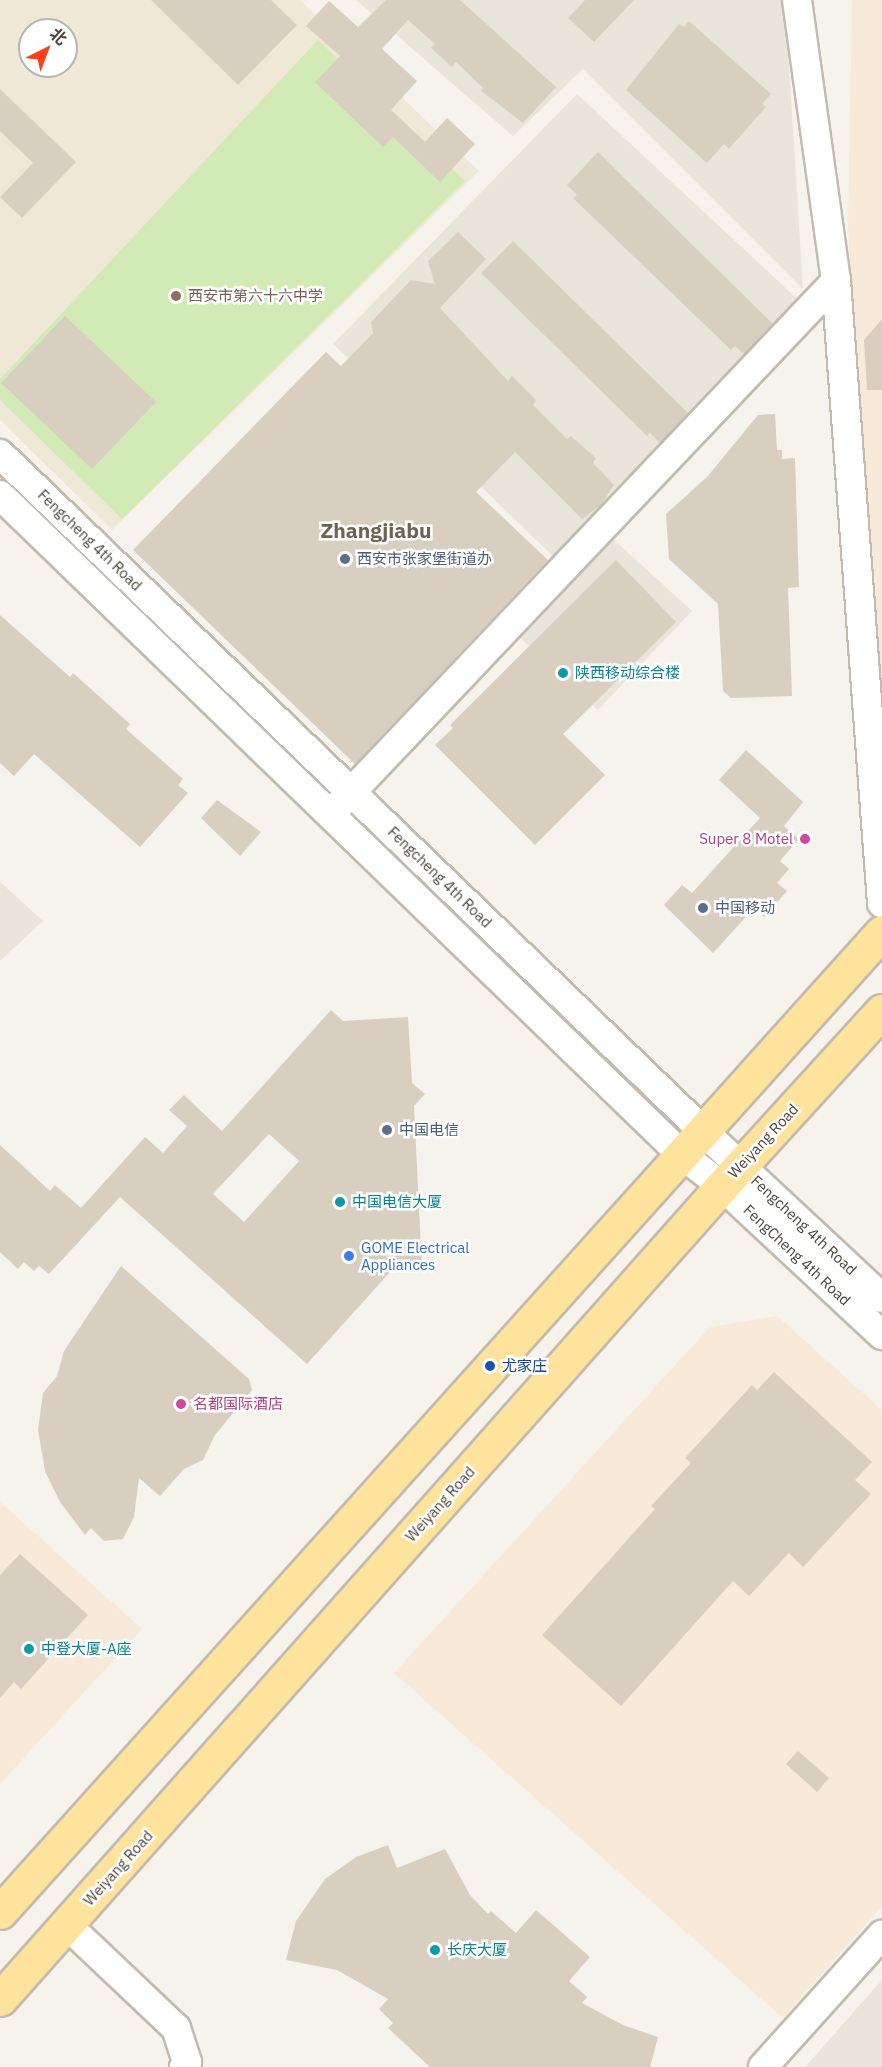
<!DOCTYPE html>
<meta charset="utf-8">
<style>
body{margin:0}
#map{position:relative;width:882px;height:2067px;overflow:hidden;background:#f6f3ec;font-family:"IBM Plex Sans","Noto Sans SC",sans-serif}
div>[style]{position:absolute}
.residential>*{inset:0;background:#eae5da}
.commercial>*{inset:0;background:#f7ead8}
.education>*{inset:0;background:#efe8d6}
.green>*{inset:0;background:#d2eab5}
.building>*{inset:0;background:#d8cfc1}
.roads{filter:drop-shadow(2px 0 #c2bbae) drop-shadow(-2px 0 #c2bbae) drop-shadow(0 2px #c2bbae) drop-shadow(0 -2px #c2bbae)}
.minor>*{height:28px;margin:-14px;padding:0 14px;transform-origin:14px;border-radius:14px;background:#fff}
.major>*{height:33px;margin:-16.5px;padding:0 16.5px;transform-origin:16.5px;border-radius:16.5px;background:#ffe39c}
.dots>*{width:16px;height:16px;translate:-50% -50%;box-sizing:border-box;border:3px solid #fff;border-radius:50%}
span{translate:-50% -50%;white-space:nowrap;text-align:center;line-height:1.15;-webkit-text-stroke:5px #fff;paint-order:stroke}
.education-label{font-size:15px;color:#785e54}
.left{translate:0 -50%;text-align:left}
.street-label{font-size:15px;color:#4b4439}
.service-label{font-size:15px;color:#4e5e75}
.culture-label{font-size:15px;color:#0d838f}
.hotel-label{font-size:15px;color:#b23c85}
.right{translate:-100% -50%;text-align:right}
.shop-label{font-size:15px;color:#366cbe}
.transit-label{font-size:15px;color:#164399}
.district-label{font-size:21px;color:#6e6250;font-weight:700}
.north{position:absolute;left:18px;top:18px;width:60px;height:60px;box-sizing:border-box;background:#fff;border:2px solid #b7b4b0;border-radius:50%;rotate:42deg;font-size:16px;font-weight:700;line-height:24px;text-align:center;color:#4b4439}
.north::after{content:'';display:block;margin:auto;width:21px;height:27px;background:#fc3f1d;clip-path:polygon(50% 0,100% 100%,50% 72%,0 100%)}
</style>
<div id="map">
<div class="residential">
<div style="clip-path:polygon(356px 0,785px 0,803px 289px,583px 69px,513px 136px)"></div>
<div style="clip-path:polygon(577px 94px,804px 305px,560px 563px,333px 344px)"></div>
<div style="clip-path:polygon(612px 538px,692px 611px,598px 710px,518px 636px)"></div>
<div style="clip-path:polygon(0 882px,43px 921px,0 961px)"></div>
<div style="clip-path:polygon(882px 1980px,882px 2067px,805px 2067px)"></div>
</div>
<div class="commercial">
<div style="clip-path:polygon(852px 0,882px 0,882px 762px,848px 228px)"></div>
<div style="clip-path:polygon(777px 1316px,882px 1410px,882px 1906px,783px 2018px,394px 1673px,710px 1327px)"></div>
<div style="clip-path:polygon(0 1502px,142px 1629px,0 1784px)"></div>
</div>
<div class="education">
<div style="clip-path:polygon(evenodd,0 0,300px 0,479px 171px,112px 530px,0 420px,0 0,30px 30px,66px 30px,66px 66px,30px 66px,30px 30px)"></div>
</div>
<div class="green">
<div style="clip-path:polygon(318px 40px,465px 181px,122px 519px,0 400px,0 379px)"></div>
</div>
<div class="building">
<div style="clip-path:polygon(151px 0,271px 0,297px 25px,238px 85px)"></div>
<div style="clip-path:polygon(386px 0,460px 0,556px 87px,523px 123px,481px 91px,483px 88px,456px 62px,452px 67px,431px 48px,435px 44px,408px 20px,382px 49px,417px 81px,391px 110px,425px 142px,447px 118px,475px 144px,440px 182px,393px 137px,383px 147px,315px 82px,340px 56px,306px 26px,329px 1px,358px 27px)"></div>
<div style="clip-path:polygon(585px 0,634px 0,594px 42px,568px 18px)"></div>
<div style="clip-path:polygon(689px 21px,771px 94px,762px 104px,766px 107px,729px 149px,724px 144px,707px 163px,626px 90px,679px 24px,684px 27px)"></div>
<div style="clip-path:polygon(0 89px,76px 162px,22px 218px,0 197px,33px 163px,0 131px)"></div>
<div style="clip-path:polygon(598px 152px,773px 324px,744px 354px,735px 346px,731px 350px,573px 198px,577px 195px,567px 185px)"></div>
<div style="clip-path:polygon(458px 232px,486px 259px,440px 308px,508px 381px,512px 376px,536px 400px,533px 405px,567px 439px,571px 436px,596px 458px,593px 463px,614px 485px,601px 505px,582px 519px,515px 452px,476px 492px,548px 560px,355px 764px,133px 550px,326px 352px,341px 366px,373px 333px,371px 322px,411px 280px,435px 284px,428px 261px)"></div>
<div style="clip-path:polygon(513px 241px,688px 413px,660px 443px,650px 433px,647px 436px,481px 273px)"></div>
<div style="clip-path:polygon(65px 316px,156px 402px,92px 469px,1px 383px)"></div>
<div style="clip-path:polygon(882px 319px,882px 390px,867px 390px,864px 340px)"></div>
<div style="clip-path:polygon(775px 414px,777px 450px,782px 450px,782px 459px,795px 458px,799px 587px,788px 588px,792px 696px,731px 698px,723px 691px,718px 604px,669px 559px,666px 514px,707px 477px,758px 415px)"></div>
<div style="clip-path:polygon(616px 560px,676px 622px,563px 734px,605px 775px,535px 845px,435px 745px,453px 728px,450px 725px)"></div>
<div style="clip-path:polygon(0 615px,70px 677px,73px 673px,130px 724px,126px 729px,183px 779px,178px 785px,188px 793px,140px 847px,34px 754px,14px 776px,0 763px)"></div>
<div style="clip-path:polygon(746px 750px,803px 802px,784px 826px,799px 839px,780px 861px,789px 869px,777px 883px,787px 891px,764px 917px,754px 908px,713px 953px,664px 905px,682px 885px,692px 893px,760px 818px,719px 780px)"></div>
<div style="clip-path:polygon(217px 800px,261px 832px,240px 856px,201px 818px)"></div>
<div style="clip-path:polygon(evenodd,331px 1010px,343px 1021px,408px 1017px,412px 1083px,425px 1094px,414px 1106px,422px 1269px,391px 1271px,307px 1364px,120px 1197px,49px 1274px,39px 1266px,34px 1271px,24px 1262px,18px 1269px,0 1252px,0 1145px,50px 1191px,55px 1185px,81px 1208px,145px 1137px,163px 1153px,187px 1126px,169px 1110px,184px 1095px,222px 1131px,331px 1010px,269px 1134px,299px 1161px,244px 1222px,213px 1194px,269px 1134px)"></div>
<div style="clip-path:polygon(121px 1266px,249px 1379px,252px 1390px,215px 1435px,203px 1460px,184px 1469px,160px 1496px,139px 1478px,134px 1517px,123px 1539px,104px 1541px,91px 1528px,85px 1535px,60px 1502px,45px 1471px,38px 1430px,43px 1393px,57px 1376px,64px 1351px)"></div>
<div style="clip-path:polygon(774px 1372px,872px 1462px,855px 1480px,871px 1494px,803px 1567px,789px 1553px,749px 1596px,733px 1581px,621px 1706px,542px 1635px,655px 1509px,651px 1506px,691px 1463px,685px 1458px,752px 1385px,757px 1390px)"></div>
<div style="clip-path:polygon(20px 1554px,88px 1615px,21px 1689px,14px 1682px,0 1698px,0 1575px)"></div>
<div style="clip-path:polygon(798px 1751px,829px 1778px,817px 1792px,786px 1764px)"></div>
<div style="clip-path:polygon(388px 1845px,397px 1868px,445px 1849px,470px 1895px,488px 1914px,491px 1911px,516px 1933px,536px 1910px,590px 1957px,569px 1981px,587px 1997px,582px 2003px,623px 2025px,658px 2037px,650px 2067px,430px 2067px,388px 2028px,393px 2023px,379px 2009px,388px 1999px,337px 1970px,286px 1960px,296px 1921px,325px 1879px,356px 1857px)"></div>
</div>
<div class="roads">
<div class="minor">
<div style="left:797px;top:0;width:284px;rotate:82.1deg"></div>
<div style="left:836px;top:281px;width:624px;rotate:85.77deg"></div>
<div style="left:0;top:454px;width:977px;rotate:43.92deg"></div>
<div style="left:704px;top:1132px;width:243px;rotate:43deg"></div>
<div style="left:0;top:495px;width:949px;rotate:44.06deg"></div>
<div style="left:682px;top:1155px;width:51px;rotate:37.8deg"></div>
<div style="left:722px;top:1186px;width:219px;rotate:43deg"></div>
<div style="left:339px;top:805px;width:722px;rotate:-46.51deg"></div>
<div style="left:67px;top:1925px;width:150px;rotate:43.4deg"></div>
<div style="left:176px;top:2028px;width:36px;rotate:72deg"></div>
<div style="left:187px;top:2062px;width:6px;rotate:121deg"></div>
<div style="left:763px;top:2067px;width:178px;rotate:-48deg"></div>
</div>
<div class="major">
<div style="left:0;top:1912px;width:1318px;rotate:-48.01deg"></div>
<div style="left:0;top:1999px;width:1087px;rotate:-48.39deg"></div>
<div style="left:722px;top:1186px;width:237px;rotate:-47.6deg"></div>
</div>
</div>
<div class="dots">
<div style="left:176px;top:296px;background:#8d6e63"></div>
<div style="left:345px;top:559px;background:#5c6f8a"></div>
<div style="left:563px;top:673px;background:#0f9aa8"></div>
<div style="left:805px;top:839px;background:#d1479c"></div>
<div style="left:703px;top:908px;background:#5c6f8a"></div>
<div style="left:387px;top:1130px;background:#5c6f8a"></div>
<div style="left:340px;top:1202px;background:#0f9aa8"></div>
<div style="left:349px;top:1256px;background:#3f7fe0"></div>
<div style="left:490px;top:1366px;background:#1a4fb4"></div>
<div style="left:181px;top:1404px;background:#d1479c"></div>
<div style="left:29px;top:1649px;background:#0f9aa8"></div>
<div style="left:435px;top:1950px;background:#0f9aa8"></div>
</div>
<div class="education-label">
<span class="left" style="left:188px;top:296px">西安市第六十六中学</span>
</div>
<div class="street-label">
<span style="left:90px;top:540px;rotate:44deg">Fengcheng 4th Road</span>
<span style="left:440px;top:877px;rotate:44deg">Fengcheng 4th Road</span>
<span style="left:763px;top:1141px;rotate:-47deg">Weiyang Road</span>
<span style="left:804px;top:1225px;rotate:43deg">Fengcheng 4th Road</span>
<span style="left:797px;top:1255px;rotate:43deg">FengCheng 4th Road</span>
<span style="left:440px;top:1504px;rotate:-48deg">Weiyang Road</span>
<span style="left:118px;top:1868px;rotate:-48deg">Weiyang Road</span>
</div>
<div class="service-label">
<span class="left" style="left:357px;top:559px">西安市张家堡街道办</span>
<span class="left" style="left:715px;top:908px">中国移动</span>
<span class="left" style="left:399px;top:1130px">中国电信</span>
</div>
<div class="culture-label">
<span class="left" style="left:575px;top:673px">陕西移动综合楼</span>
<span class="left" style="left:352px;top:1202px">中国电信大厦</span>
<span class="left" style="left:41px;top:1649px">中登大厦-A座</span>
<span class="left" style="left:447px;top:1950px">长庆大厦</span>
</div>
<div class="hotel-label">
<span class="right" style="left:793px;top:839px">Super 8 Motel</span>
<span class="left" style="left:193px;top:1404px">名都国际酒店</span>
</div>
<div class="shop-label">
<span class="left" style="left:361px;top:1256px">GOME Electrical<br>Appliances</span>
</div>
<div class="transit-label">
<span class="left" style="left:502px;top:1366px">尤家庄</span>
</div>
<div class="district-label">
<span style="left:376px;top:530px">Zhangjiabu</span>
</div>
<div class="north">北</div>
</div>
